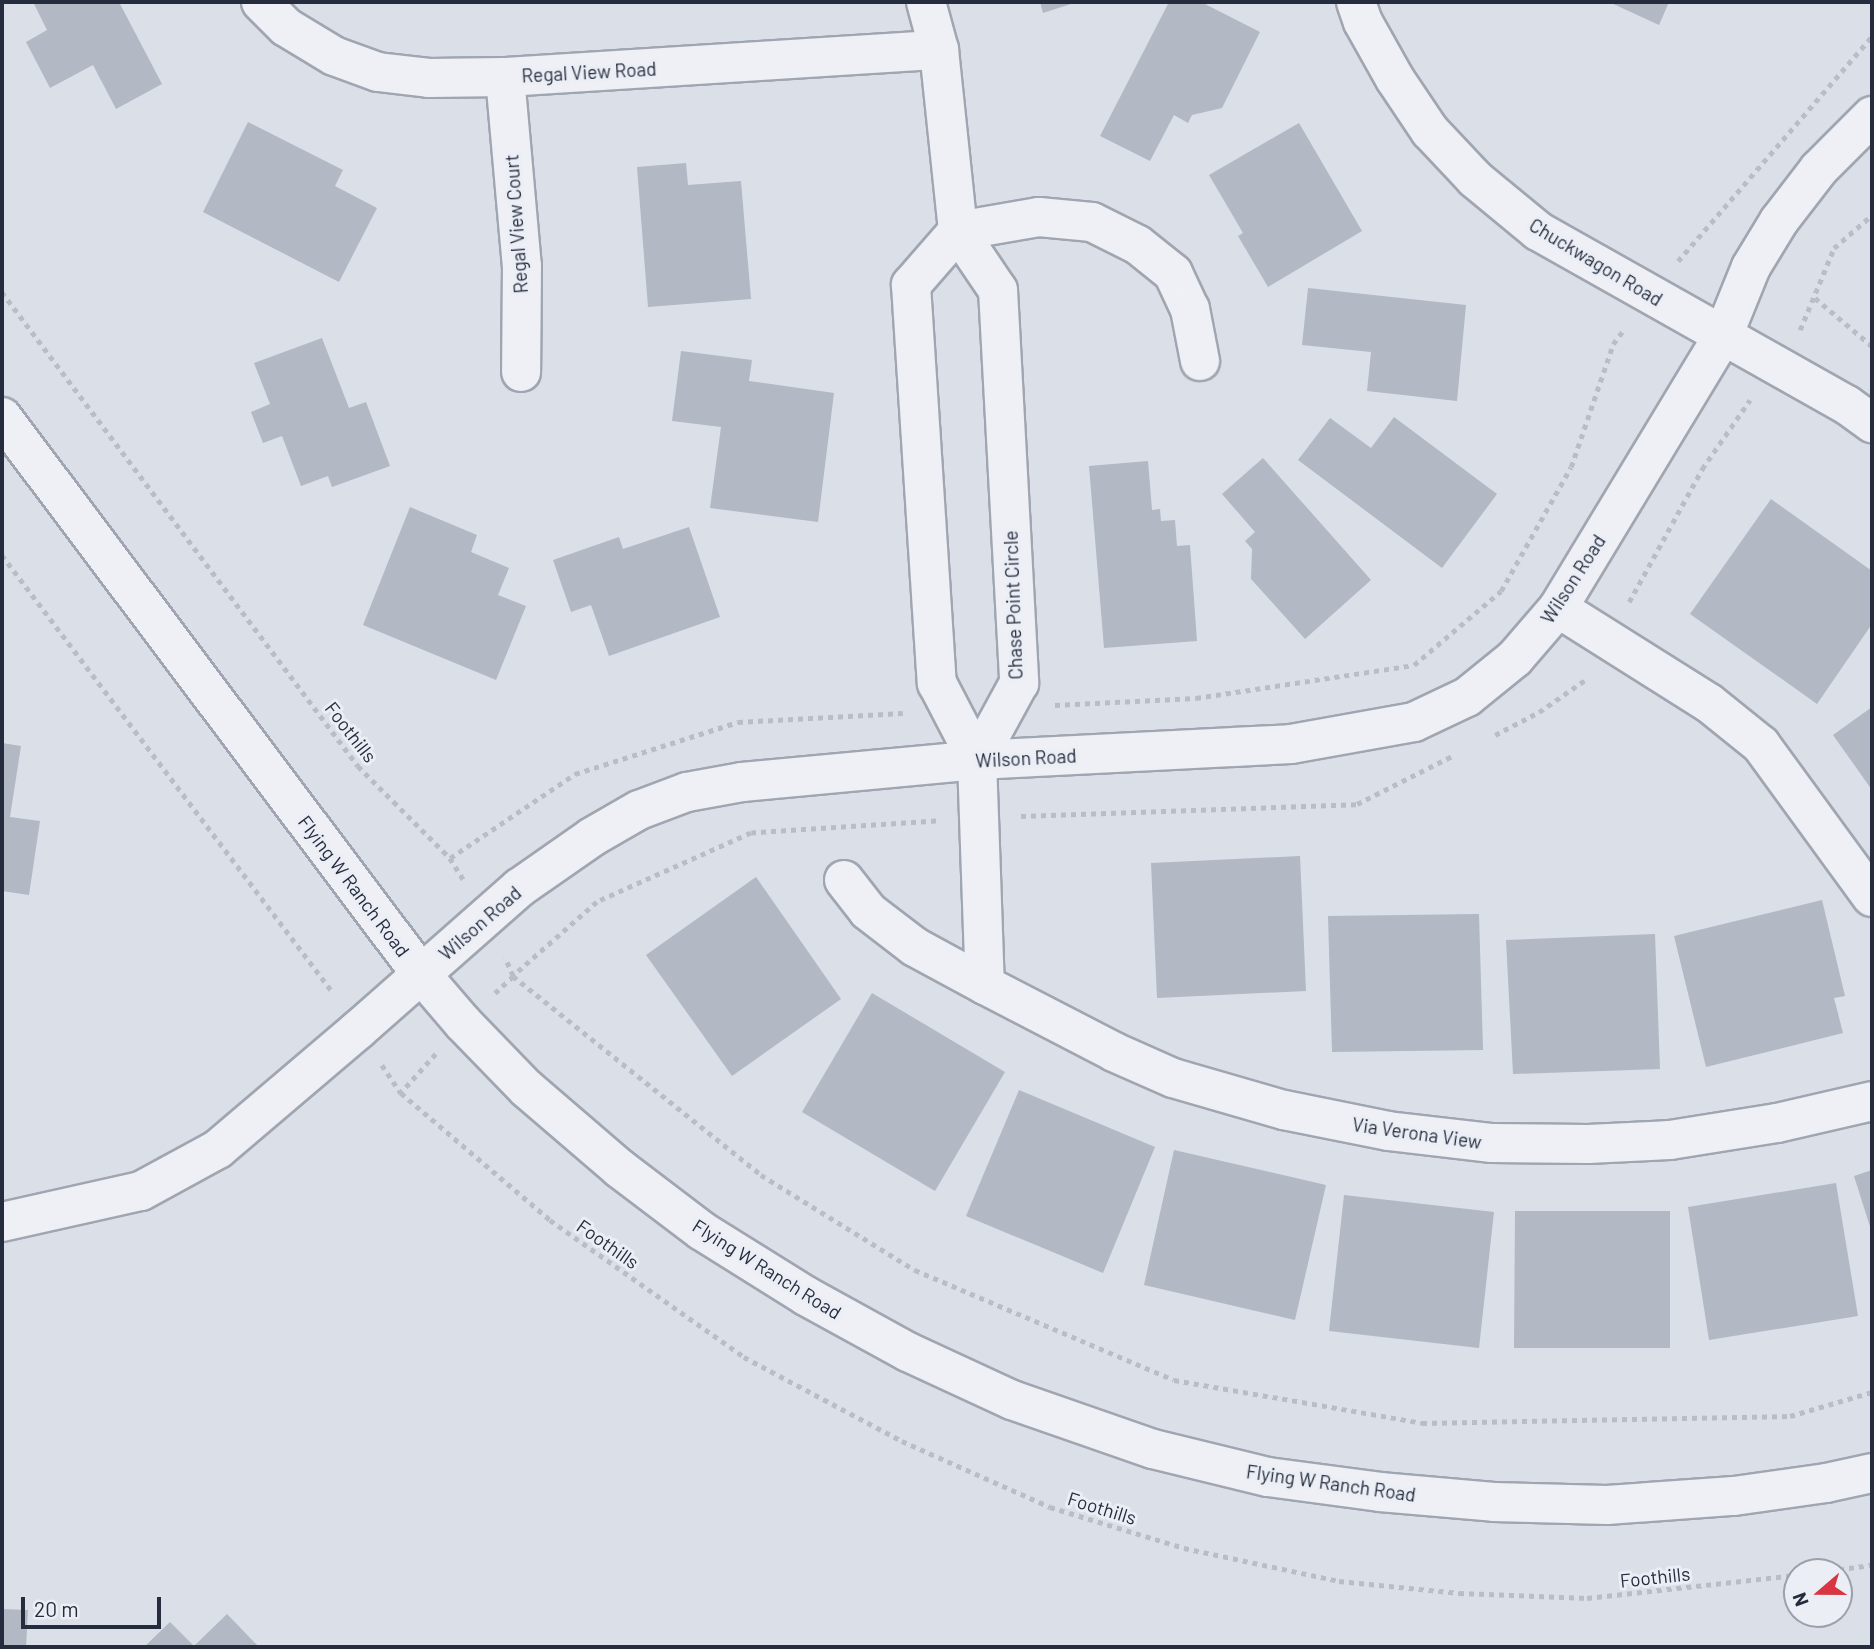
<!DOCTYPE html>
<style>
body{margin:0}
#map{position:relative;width:1874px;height:1649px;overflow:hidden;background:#dbdfe7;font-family:Barlow,sans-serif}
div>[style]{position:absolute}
.building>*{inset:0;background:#b2b8c4}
.path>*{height:4.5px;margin-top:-2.25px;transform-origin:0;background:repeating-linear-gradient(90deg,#b9bdc5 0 5px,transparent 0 10px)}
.roads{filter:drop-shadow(2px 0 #a0a6b1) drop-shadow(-2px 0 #a0a6b1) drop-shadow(0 2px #a0a6b1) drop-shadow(0 -2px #a0a6b1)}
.minor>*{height:38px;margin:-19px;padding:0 19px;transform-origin:19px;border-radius:19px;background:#eef0f5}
span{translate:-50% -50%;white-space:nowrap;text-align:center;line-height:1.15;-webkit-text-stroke:6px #ebeef5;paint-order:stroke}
.street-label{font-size:19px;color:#242c3e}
.frame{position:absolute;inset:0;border:4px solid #242c3e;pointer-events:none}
.north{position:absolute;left:1783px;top:1558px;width:70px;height:70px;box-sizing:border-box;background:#ebeef5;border:2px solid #9ba0ac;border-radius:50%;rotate:250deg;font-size:19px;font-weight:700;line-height:28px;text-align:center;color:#242c3e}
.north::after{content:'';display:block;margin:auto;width:24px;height:32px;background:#d73642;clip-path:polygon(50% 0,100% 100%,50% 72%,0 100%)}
.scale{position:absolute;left:21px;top:1597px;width:140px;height:32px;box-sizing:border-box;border:4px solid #242c3e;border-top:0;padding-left:9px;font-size:21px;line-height:24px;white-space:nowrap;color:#242c3e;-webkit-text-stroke:5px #ebeef5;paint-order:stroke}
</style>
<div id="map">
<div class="building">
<div style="clip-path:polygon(33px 2px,119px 2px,162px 84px,116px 109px,93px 65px,50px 88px,26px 42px,47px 30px)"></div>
<div style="clip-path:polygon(1040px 2px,1077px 2px,1043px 13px)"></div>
<div style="clip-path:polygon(1169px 2px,1201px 2px,1260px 32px,1222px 108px,1192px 115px,1188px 123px,1174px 115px,1150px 161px,1100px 136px)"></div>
<div style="clip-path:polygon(1609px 2px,1669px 2px,1659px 25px)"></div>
<div style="clip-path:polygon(248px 122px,343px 170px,335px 186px,377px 208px,339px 282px,203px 212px)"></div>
<div style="clip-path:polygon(1299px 123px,1362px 231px,1268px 287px,1238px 236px,1243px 233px,1209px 175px)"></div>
<div style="clip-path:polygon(686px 163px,688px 185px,741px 181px,751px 299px,648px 307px,637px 167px)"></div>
<div style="clip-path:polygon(1308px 288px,1466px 305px,1457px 401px,1367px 391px,1371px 352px,1302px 345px)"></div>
<div style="clip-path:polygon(322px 338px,349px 408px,366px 402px,390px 466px,332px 487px,328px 476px,301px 486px,282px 436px,263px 443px,251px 412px,270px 404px,254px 363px)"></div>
<div style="clip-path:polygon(681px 351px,752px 360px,749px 381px,834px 393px,818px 522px,710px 508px,721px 427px,672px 421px)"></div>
<div style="clip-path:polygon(1394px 417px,1497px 494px,1442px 568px,1298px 460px,1330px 418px,1371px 448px)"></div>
<div style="clip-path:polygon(1263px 458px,1371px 580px,1305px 639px,1251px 579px,1252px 549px,1245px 541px,1255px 532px,1222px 494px)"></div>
<div style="clip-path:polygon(1148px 461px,1152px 510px,1160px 509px,1161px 521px,1175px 520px,1177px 546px,1190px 545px,1197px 641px,1104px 648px,1089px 466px)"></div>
<div style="clip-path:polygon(1771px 499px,1872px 571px,1872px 624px,1817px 704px,1690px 614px)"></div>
<div style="clip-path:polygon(410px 507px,477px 535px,471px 552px,509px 568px,498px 595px,526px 606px,496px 680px,363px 625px)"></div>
<div style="clip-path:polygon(689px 527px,720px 617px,609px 656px,591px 605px,571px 612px,553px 560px,619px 537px,623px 549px)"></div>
<div style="clip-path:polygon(1872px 707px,1872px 790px,1833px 735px)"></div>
<div style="clip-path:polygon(2px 743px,21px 746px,10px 817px,40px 821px,29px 895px,2px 891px)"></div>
<div style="clip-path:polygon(1300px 856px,1306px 991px,1157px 998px,1151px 863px)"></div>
<div style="clip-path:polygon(756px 877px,841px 999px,732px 1076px,646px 955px)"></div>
<div style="clip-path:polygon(1822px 900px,1845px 996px,1834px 998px,1843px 1033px,1706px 1067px,1674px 936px)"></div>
<div style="clip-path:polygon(1479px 914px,1483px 1050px,1332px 1052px,1328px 916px)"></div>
<div style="clip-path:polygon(1655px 934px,1660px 1069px,1513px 1074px,1506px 940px)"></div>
<div style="clip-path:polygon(872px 993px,1005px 1072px,935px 1191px,802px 1112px)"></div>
<div style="clip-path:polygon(1019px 1090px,1155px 1147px,1103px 1273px,966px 1216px)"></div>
<div style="clip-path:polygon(1174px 1150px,1326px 1185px,1295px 1320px,1144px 1285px)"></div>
<div style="clip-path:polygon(1872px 1170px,1872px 1233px,1854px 1176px)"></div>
<div style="clip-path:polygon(1836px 1183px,1858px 1316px,1709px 1340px,1688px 1207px)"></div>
<div style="clip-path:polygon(1344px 1195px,1494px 1212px,1479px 1348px,1329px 1331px)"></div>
<div style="clip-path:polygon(1515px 1211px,1670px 1211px,1670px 1348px,1514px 1348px)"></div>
<div style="clip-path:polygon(2px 1609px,28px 1610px,26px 1647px,2px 1647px)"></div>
<div style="clip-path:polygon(227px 1614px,259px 1647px,144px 1647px,170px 1622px,194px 1646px)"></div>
</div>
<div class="path">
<div style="left:1678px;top:261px;width:297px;rotate:-49.2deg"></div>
<div style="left:2px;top:292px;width:593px;rotate:53.09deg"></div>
<div style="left:358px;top:766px;width:130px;rotate:45deg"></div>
<div style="left:450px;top:858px;width:25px;rotate:58deg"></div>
<div style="left:1815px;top:298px;width:75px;rotate:40.1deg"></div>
<div style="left:1800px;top:330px;width:89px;rotate:-67.5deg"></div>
<div style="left:1834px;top:248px;width:50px;rotate:-41deg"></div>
<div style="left:2px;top:555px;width:550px;rotate:52.9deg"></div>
<div style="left:1629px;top:602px;width:152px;rotate:-61.2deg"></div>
<div style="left:1702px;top:469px;width:84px;rotate:-55.2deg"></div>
<div style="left:1055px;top:705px;width:141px;rotate:-2.8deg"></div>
<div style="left:1196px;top:698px;width:220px;rotate:-8.6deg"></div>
<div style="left:1414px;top:665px;width:114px;rotate:-40.4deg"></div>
<div style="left:1501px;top:591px;width:142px;rotate:-60.6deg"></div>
<div style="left:1571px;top:467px;width:130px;rotate:-71.1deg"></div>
<div style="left:1613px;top:344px;width:20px;rotate:-53deg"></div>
<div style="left:1495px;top:735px;width:50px;rotate:-27.6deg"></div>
<div style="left:1539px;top:712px;width:60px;rotate:-34.8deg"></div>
<div style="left:1021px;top:816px;width:336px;rotate:-2deg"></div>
<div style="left:1357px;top:804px;width:106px;rotate:-26.8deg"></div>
<div style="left:936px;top:821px;width:185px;rotate:176.3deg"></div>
<div style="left:751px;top:833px;width:169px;rotate:155.9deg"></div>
<div style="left:597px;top:902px;width:112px;rotate:138.6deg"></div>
<div style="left:513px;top:976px;width:318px;rotate:38.7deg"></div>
<div style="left:761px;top:1175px;width:181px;rotate:31.7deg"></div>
<div style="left:915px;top:1270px;width:281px;rotate:23deg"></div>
<div style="left:1174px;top:1380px;width:252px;rotate:9.8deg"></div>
<div style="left:1422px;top:1423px;width:368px;rotate:-1.1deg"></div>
<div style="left:1790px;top:1416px;width:85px;rotate:-16.3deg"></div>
<div style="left:450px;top:858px;width:151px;rotate:-33.9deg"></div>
<div style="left:575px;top:774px;width:171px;rotate:-17.7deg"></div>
<div style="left:738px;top:722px;width:165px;rotate:-3.1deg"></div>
<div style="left:495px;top:993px;width:25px;rotate:-43deg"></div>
<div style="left:513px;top:976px;width:20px;rotate:-114deg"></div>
<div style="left:436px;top:1054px;width:52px;rotate:131.9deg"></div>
<div style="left:401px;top:1093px;width:196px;rotate:40.4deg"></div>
<div style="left:550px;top:1220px;width:237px;rotate:35.2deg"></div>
<div style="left:744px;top:1357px;width:179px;rotate:28deg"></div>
<div style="left:902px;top:1441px;width:162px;rotate:24deg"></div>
<div style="left:1050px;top:1507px;width:140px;rotate:17deg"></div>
<div style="left:1184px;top:1548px;width:158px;rotate:12deg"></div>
<div style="left:1339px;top:1581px;width:121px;rotate:5.7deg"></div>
<div style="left:1459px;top:1593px;width:128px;rotate:2.2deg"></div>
<div style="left:1587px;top:1598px;width:211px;rotate:-6.3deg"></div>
<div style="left:382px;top:1065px;width:34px;rotate:56deg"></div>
<div style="left:1819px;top:1572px;width:53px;rotate:-7.5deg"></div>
</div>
<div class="roads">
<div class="minor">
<div style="left:261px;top:2px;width:35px;rotate:45deg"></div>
<div style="left:286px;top:27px;width:56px;rotate:31.1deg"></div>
<div style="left:334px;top:56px;width:47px;rotate:20deg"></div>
<div style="left:378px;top:72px;width:51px;rotate:6.7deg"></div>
<div style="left:429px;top:78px;width:76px;rotate:-0.8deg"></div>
<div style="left:505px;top:77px;width:435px;rotate:-3.6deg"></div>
<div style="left:926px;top:2px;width:50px;rotate:74.8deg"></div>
<div style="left:939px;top:50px;width:182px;rotate:84deg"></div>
<div style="left:958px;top:231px;width:71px;rotate:55.9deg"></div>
<div style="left:998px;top:290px;width:394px;rotate:86.9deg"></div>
<div style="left:1019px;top:683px;width:88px;rotate:118.6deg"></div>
<div style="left:1356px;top:2px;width:21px;rotate:71deg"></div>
<div style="left:1363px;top:22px;width:65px;rotate:60.7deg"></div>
<div style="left:1395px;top:79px;width:63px;rotate:56.1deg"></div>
<div style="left:1430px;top:131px;width:66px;rotate:46.8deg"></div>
<div style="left:1475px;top:179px;width:82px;rotate:39.5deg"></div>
<div style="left:1538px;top:231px;width:355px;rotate:29.4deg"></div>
<div style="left:1847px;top:405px;width:31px;rotate:36deg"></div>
<div style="left:505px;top:77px;width:190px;rotate:84.9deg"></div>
<div style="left:522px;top:266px;width:106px;rotate:90.5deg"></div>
<div style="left:958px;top:231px;width:72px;rotate:131deg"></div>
<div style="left:911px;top:285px;width:399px;rotate:86.3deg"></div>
<div style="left:937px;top:683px;width:87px;rotate:62.5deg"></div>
<div style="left:977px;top:760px;width:225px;rotate:88deg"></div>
<div style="left:958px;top:231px;width:82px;rotate:-9.8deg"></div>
<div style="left:1039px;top:217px;width:53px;rotate:5.4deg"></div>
<div style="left:1092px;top:222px;width:51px;rotate:26.6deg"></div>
<div style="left:1138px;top:245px;width:45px;rotate:38.7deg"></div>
<div style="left:1173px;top:273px;width:40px;rotate:65deg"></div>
<div style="left:1190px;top:309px;width:53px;rotate:79.1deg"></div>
<div style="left:2px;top:417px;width:697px;rotate:53.05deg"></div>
<div style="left:421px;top:974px;width:65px;rotate:49.4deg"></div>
<div style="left:463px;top:1023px;width:91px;rotate:45.9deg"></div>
<div style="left:526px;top:1088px;width:123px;rotate:40.7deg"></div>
<div style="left:619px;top:1168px;width:104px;rotate:37.2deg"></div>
<div style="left:702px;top:1231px;width:123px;rotate:32deg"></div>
<div style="left:806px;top:1296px;width:116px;rotate:28.8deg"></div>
<div style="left:908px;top:1352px;width:115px;rotate:24.8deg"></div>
<div style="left:1012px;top:1400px;width:149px;rotate:19.2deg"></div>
<div style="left:1153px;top:1449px;width:118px;rotate:13.7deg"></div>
<div style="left:1268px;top:1477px;width:113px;rotate:7.6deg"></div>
<div style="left:1380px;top:1492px;width:114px;rotate:5deg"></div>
<div style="left:1494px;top:1502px;width:113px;rotate:1.5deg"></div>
<div style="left:1607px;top:1505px;width:127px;rotate:-4.1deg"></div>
<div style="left:1734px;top:1496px;width:93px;rotate:-8deg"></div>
<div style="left:1826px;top:1483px;width:47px;rotate:-12.3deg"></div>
<div style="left:1558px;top:608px;width:178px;rotate:32.2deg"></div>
<div style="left:1709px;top:703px;width:67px;rotate:38.9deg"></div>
<div style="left:1761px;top:745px;width:188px;rotate:53.9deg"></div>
<div style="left:844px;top:880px;width:39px;rotate:52deg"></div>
<div style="left:868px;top:911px;width:59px;rotate:37.5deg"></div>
<div style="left:915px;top:947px;width:80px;rotate:28.5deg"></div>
<div style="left:985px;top:985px;width:145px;rotate:27.4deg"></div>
<div style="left:1114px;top:1052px;width:64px;rotate:23.8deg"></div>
<div style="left:1173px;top:1078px;width:116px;rotate:16.1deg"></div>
<div style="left:1284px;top:1110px;width:106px;rotate:11.4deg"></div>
<div style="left:1388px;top:1131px;width:105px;rotate:6.6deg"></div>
<div style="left:1492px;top:1143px;width:96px;rotate:0.6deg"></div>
<div style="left:1588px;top:1144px;width:82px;rotate:-2.8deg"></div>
<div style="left:1670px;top:1140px;width:108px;rotate:-9deg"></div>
<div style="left:1777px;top:1123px;width:98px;rotate:-13deg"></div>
<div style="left:2px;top:1222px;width:142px;rotate:-12.6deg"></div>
<div style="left:141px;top:1191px;width:88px;rotate:-28.6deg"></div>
<div style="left:218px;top:1149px;width:184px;rotate:-40.4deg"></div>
<div style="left:358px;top:1030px;width:215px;rotate:-41.4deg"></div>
<div style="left:519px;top:888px;width:89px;rotate:-34.9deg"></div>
<div style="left:592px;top:837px;width:54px;rotate:-29.9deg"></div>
<div style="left:639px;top:810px;width:51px;rotate:-20.6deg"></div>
<div style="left:687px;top:792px;width:56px;rotate:-10.3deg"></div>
<div style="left:742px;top:782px;width:236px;rotate:-5.3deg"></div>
<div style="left:977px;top:760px;width:314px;rotate:-2.9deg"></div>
<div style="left:1291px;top:744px;width:125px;rotate:-10.1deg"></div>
<div style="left:1414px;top:722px;width:59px;rotate:-25.3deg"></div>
<div style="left:1467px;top:697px;width:62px;rotate:-39.1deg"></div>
<div style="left:1515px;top:658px;width:66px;rotate:-49.3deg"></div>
<div style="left:1558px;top:608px;width:318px;rotate:-58.8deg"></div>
<div style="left:1723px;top:336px;width:74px;rotate:-67.9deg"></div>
<div style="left:1751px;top:267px;width:54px;rotate:-58.7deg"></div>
<div style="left:1779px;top:221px;width:66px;rotate:-52.4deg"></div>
<div style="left:1819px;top:169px;width:75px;rotate:-45deg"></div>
</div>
</div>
<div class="street-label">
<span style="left:589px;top:72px;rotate:-3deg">Regal View Road</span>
<span style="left:516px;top:224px;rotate:-94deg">Regal View Court</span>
<span style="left:1596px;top:262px;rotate:31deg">Chuckwagon Road</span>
<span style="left:1573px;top:579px;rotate:-57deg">Wilson Road</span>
<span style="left:1013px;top:605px;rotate:-92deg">Chase Point Circle</span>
<span style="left:351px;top:732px;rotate:52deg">Foothills</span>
<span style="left:1026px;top:758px;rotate:-3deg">Wilson Road</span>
<span style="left:354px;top:886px;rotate:53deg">Flying W Ranch Road</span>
<span style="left:480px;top:923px;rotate:-41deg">Wilson Road</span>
<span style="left:1417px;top:1133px;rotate:8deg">Via Verona View</span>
<span style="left:608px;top:1244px;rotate:35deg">Foothills</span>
<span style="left:767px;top:1269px;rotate:32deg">Flying W Ranch Road</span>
<span style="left:1331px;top:1483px;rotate:8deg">Flying W Ranch Road</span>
<span style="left:1102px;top:1508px;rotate:17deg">Foothills</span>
<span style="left:1655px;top:1577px;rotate:-6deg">Foothills</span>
</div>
<div class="frame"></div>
<div class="north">N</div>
<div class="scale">20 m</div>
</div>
